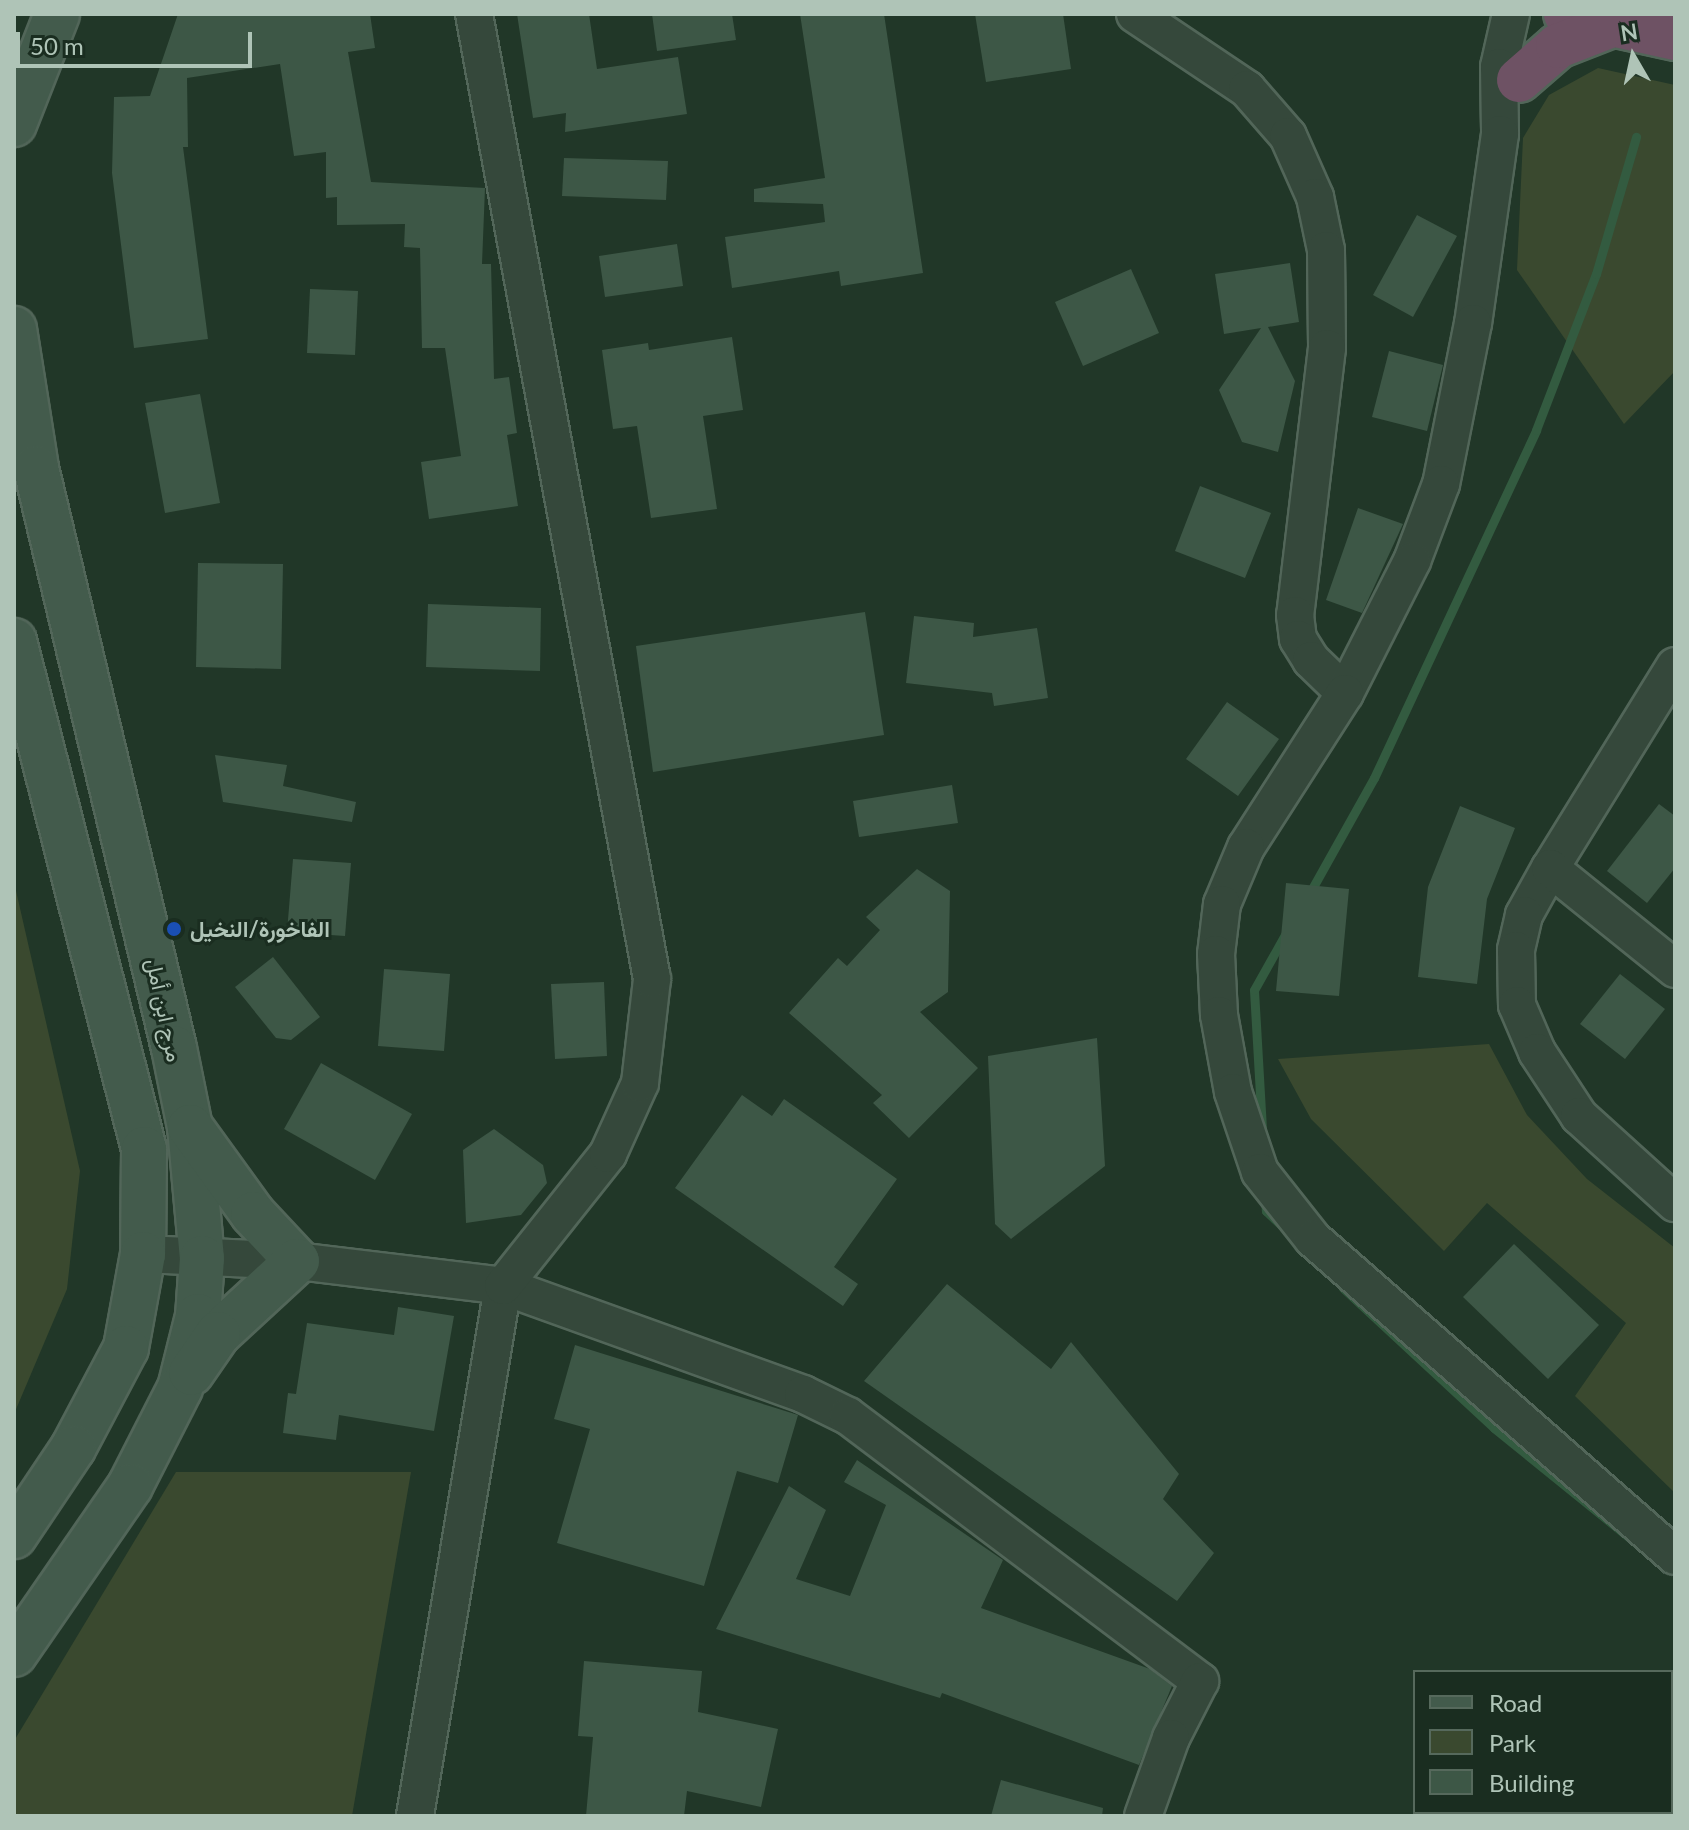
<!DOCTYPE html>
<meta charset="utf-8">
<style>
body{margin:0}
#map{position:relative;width:1689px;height:1830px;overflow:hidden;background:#213728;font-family:Lato,Vazirmatn,sans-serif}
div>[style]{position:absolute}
.green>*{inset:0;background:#3a492f}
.stream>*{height:9px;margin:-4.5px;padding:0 4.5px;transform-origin:4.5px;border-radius:4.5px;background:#335b40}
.building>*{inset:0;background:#3d5746}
.roads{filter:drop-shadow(2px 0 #526659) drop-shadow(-2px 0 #526659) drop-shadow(0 2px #526659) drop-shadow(0 -2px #526659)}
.street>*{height:36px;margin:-18px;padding:0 18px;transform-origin:18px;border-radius:18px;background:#35483b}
.secondary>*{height:44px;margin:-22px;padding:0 22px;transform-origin:22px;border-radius:22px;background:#435b4c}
.highway>*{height:44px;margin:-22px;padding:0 22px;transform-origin:22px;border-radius:22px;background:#6e5264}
.dots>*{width:22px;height:22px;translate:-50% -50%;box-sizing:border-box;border:4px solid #1a2d20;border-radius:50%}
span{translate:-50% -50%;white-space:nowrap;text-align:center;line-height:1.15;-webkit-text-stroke:6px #1a2d20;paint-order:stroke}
.poi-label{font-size:22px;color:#afc4b7;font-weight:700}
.left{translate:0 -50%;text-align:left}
.street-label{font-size:22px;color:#afc4b7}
.frame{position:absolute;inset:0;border:16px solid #afc4b7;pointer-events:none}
.legend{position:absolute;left:1413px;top:1670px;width:260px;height:144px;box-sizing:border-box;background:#1a2d20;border:2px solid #56695c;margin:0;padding:10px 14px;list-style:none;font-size:24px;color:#afc4b7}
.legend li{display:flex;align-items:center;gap:16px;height:40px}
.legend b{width:40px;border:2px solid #56695c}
.north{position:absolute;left:1593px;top:16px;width:80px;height:80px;-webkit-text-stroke:6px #1a2d20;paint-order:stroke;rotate:351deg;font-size:22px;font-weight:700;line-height:32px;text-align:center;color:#afc4b7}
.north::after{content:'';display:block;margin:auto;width:28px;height:36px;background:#afc4b7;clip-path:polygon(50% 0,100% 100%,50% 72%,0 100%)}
.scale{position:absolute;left:16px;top:32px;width:236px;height:36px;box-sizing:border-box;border:4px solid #afc4b7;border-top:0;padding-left:10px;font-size:24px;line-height:28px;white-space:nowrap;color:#afc4b7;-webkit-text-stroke:6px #1a2d20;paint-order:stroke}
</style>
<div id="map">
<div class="green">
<div style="clip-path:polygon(1598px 68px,1675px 85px,1675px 371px,1624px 424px,1517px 270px,1523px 138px,1549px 95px)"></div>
<div style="clip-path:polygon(14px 882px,80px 1171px,67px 1289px,14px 1414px)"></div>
<div style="clip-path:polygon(1489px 1044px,1527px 1115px,1587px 1179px,1675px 1248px,1675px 1493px,1575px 1396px,1626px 1323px,1487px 1203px,1444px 1251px,1311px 1119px,1278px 1059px)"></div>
<div style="clip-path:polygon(176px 1472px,411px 1472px,352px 1816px,14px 1816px,14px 1741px)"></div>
</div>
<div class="stream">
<div style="left:1308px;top:896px;width:135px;rotate:-60.8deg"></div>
<div style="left:1374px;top:778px;width:384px;rotate:-65deg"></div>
<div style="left:1536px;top:430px;width:167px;rotate:-69deg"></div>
<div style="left:1596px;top:274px;width:143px;rotate:-73.7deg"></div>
<div style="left:1262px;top:1129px;width:139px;rotate:-93.3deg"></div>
<div style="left:1254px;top:990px;width:65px;rotate:-60.7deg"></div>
<div style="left:1265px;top:1200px;width:11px;rotate:85deg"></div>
<div style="left:1266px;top:1211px;width:22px;rotate:43deg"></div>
<div style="left:1343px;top:1288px;width:206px;rotate:42.8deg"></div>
<div style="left:1494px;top:1428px;width:183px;rotate:39deg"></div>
</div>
<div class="building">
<div style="clip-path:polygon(178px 14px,370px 14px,375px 48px,348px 52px,371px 182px,485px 188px,482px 264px,491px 264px,494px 379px,509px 377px,517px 433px,507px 435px,518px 506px,429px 519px,421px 462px,461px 456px,445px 348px,422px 348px,420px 248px,404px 247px,405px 224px,337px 225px,337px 197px,326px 198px,326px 152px,294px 156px,280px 64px,187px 78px,188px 147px,183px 147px,208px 339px,134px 348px,112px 173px,114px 97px,150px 96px)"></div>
<div style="clip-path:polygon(517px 14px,589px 14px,597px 69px,678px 57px,687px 114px,565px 132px,566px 113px,533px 118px)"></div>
<div style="clip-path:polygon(652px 14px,732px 14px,736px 40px,657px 51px)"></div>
<div style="clip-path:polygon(800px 14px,884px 14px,923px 273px,841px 286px,839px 271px,732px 288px,725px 237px,825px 222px,823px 204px,754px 202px,754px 189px,825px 178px)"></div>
<div style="clip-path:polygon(975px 14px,1063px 14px,1071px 69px,986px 82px)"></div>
<div style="clip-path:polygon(564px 158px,668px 161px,666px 200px,562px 196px)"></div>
<div style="clip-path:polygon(1417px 215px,1457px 236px,1413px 317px,1373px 295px)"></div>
<div style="clip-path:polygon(677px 244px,683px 286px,605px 297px,599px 256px)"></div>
<div style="clip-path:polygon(1290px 263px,1299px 322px,1268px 327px,1295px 381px,1278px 452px,1242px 442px,1219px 390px,1261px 328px,1224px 334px,1215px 274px)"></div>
<div style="clip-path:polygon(1131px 269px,1159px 333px,1083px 366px,1055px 302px)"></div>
<div style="clip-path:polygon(310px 289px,358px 291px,355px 355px,307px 353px)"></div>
<div style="clip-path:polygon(732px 337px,743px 410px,703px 416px,717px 509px,651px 518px,637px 426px,613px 429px,602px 350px,648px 343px,649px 350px)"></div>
<div style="clip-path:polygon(1389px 351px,1443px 365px,1427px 431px,1372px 417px)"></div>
<div style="clip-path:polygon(200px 394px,220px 503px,165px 513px,145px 403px)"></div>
<div style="clip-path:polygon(1200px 486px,1271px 513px,1245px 578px,1175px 551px)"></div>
<div style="clip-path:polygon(1358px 508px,1403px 524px,1362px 613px,1326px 600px)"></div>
<div style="clip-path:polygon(198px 563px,283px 564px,281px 669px,196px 667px)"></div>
<div style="clip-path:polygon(428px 604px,541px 608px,540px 671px,426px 667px)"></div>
<div style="clip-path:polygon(865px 612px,884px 735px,653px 772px,636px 646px)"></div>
<div style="clip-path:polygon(914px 616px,974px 623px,973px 637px,1037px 628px,1048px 698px,994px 706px,992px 693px,906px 683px)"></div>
<div style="clip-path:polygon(1227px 702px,1279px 739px,1238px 796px,1186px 759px)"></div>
<div style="clip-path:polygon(215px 755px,287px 765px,283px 786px,356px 802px,352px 822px,223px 802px)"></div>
<div style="clip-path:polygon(952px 785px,958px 823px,859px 837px,853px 801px)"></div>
<div style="clip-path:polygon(1659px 804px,1675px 816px,1675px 868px,1647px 903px,1607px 871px)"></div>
<div style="clip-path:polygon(1460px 806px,1515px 828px,1487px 899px,1477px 984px,1418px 977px,1428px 887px)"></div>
<div style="clip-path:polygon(293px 859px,351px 863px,345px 936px,287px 932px)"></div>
<div style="clip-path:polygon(917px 869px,950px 891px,948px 992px,920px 1012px,978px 1068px,909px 1138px,873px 1103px,882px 1095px,789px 1013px,838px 958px,847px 966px,880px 930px,866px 917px)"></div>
<div style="clip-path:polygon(1286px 883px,1349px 889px,1339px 996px,1276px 991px)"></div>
<div style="clip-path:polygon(273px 957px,320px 1017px,291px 1040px,276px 1038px,235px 987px)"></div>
<div style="clip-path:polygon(384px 969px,450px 974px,444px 1051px,378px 1046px)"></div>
<div style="clip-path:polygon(1620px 974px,1665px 1009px,1625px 1059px,1580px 1024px)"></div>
<div style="clip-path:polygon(604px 982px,607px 1056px,555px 1059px,551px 984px)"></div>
<div style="clip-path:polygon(1097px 1038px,1105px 1166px,1011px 1239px,995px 1224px,988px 1056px)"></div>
<div style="clip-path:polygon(321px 1063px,412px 1114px,375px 1180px,284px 1129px)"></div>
<div style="clip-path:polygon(742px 1095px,772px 1116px,784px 1099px,897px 1179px,834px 1267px,858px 1284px,843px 1306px,675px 1188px)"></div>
<div style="clip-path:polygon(494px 1129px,543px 1165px,547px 1183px,521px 1215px,466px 1223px,463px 1150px)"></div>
<div style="clip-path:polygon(1514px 1244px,1599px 1325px,1548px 1379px,1463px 1297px)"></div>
<div style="clip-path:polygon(947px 1284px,1051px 1369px,1071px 1342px,1179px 1474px,1163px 1499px,1214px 1553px,1177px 1601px,864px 1381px)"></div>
<div style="clip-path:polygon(398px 1307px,454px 1316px,434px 1431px,339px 1415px,336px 1440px,283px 1433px,288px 1393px,296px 1394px,307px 1323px,394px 1335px)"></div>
<div style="clip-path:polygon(575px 1345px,798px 1415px,778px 1483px,737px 1471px,704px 1586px,557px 1543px,590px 1429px,554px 1419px)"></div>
<div style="clip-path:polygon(857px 1460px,1003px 1560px,981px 1608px,1150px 1669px,1172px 1686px,1139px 1765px,942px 1693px,940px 1698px,716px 1629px,789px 1486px,826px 1510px,796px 1579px,850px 1596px,886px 1505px,844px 1482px)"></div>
<div style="clip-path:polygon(584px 1661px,702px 1671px,698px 1712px,778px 1729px,761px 1807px,687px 1791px,684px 1816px,586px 1816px,593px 1737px,578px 1736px)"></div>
<div style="clip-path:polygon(1001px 1780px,1103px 1808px,1102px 1816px,991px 1816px)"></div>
</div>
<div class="roads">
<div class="street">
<div style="left:1135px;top:14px;width:135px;rotate:33.8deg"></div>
<div style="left:1247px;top:89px;width:62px;rotate:48.9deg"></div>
<div style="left:1288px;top:136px;width:67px;rotate:66.1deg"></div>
<div style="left:1315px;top:197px;width:54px;rotate:78.3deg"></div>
<div style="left:1326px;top:250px;width:98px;rotate:89.4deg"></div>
<div style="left:1327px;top:348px;width:269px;rotate:96.8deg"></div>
<div style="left:1295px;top:615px;width:24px;rotate:83deg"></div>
<div style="left:1298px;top:639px;width:25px;rotate:58deg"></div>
<div style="left:1311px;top:660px;width:47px;rotate:44.1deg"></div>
<div style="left:1511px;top:14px;width:54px;rotate:102.8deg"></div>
<div style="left:1499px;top:67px;width:67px;rotate:89.1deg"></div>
<div style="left:1500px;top:134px;width:191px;rotate:98.1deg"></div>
<div style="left:1473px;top:323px;width:164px;rotate:101.2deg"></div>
<div style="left:1441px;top:484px;width:82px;rotate:110.6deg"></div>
<div style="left:1412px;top:561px;width:148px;rotate:116.9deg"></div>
<div style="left:1345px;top:693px;width:183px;rotate:122.7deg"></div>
<div style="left:1246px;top:847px;width:62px;rotate:112.8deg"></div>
<div style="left:1222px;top:904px;width:50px;rotate:96.8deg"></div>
<div style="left:1216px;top:954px;width:61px;rotate:87.2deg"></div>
<div style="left:1219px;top:1015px;width:78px;rotate:79.7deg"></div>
<div style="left:1233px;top:1092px;width:84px;rotate:71.4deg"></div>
<div style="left:1260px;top:1172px;width:85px;rotate:51.7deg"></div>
<div style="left:1313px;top:1239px;width:481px;rotate:41.2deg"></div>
<div style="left:1675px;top:666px;width:238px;rotate:121.7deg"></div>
<div style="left:1550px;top:868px;width:54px;rotate:119deg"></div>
<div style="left:1524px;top:915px;width:36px;rotate:103deg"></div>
<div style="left:1516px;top:950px;width:55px;rotate:89deg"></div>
<div style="left:1517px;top:1005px;width:51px;rotate:66.9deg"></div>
<div style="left:1537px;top:1052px;width:77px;rotate:56.7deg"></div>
<div style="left:1579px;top:1116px;width:130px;rotate:42.2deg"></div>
<div style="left:1550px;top:868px;width:161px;rotate:38.9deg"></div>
<div style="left:143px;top:1254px;width:154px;rotate:2.6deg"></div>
<div style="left:297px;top:1261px;width:208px;rotate:6.9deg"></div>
<div style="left:503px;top:1286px;width:319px;rotate:19.8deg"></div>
<div style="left:803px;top:1394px;width:50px;rotate:26.1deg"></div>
<div style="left:848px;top:1416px;width:441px;rotate:37deg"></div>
<div style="left:1200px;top:1681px;width:64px;rotate:117deg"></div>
<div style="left:1171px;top:1738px;width:83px;rotate:109.7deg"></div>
<div style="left:415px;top:1816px;width:537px;rotate:-80.57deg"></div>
<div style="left:503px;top:1286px;width:169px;rotate:-51.5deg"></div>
<div style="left:608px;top:1154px;width:78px;rotate:-65.7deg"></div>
<div style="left:640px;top:1083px;width:105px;rotate:-83.4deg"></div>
<div style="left:652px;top:979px;width:981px;rotate:-100.45deg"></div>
</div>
<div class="secondary">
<div style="left:14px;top:124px;width:118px;rotate:-68.6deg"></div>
<div style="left:14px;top:329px;width:141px;rotate:81deg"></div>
<div style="left:36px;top:468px;width:596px;rotate:76.62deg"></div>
<div style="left:174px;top:1048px;width:81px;rotate:78.6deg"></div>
<div style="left:190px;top:1127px;width:132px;rotate:84.8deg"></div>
<div style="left:202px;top:1258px;width:58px;rotate:93.9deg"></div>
<div style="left:198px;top:1316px;width:74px;rotate:104deg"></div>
<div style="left:180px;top:1388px;width:110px;rotate:117deg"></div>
<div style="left:130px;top:1486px;width:204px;rotate:124.6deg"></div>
<div style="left:14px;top:641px;width:524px;rotate:75.65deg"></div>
<div style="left:144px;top:1149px;width:105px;rotate:90.5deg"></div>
<div style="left:143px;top:1254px;width:96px;rotate:100.3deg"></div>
<div style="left:126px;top:1348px;width:113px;rotate:117.9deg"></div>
<div style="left:73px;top:1448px;width:106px;rotate:123.8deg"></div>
<div style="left:190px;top:1127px;width:107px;rotate:54.1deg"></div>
<div style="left:253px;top:1214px;width:64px;rotate:46.9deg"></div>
<div style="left:297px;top:1261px;width:108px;rotate:137.3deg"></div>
<div style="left:218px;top:1334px;width:47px;rotate:124.7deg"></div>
</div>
<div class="highway">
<div style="left:1566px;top:14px;width:112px;rotate:12.4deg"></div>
<div style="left:1519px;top:80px;width:52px;rotate:-41.1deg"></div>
<div style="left:1558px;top:46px;width:55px;rotate:-21.4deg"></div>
</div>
</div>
<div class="dots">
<div style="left:174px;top:929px;background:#1a4fb4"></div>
</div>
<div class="poi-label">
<span class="left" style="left:190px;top:929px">الفاخورة/النخيل</span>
</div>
<div class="street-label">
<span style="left:165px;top:1010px;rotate:78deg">مرج ابن أمل</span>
</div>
<div class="frame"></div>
<ul class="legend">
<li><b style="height:10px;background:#435b4c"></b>Road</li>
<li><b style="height:22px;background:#3a492f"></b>Park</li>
<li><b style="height:22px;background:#3d5746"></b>Building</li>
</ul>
<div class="north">N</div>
<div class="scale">50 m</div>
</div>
